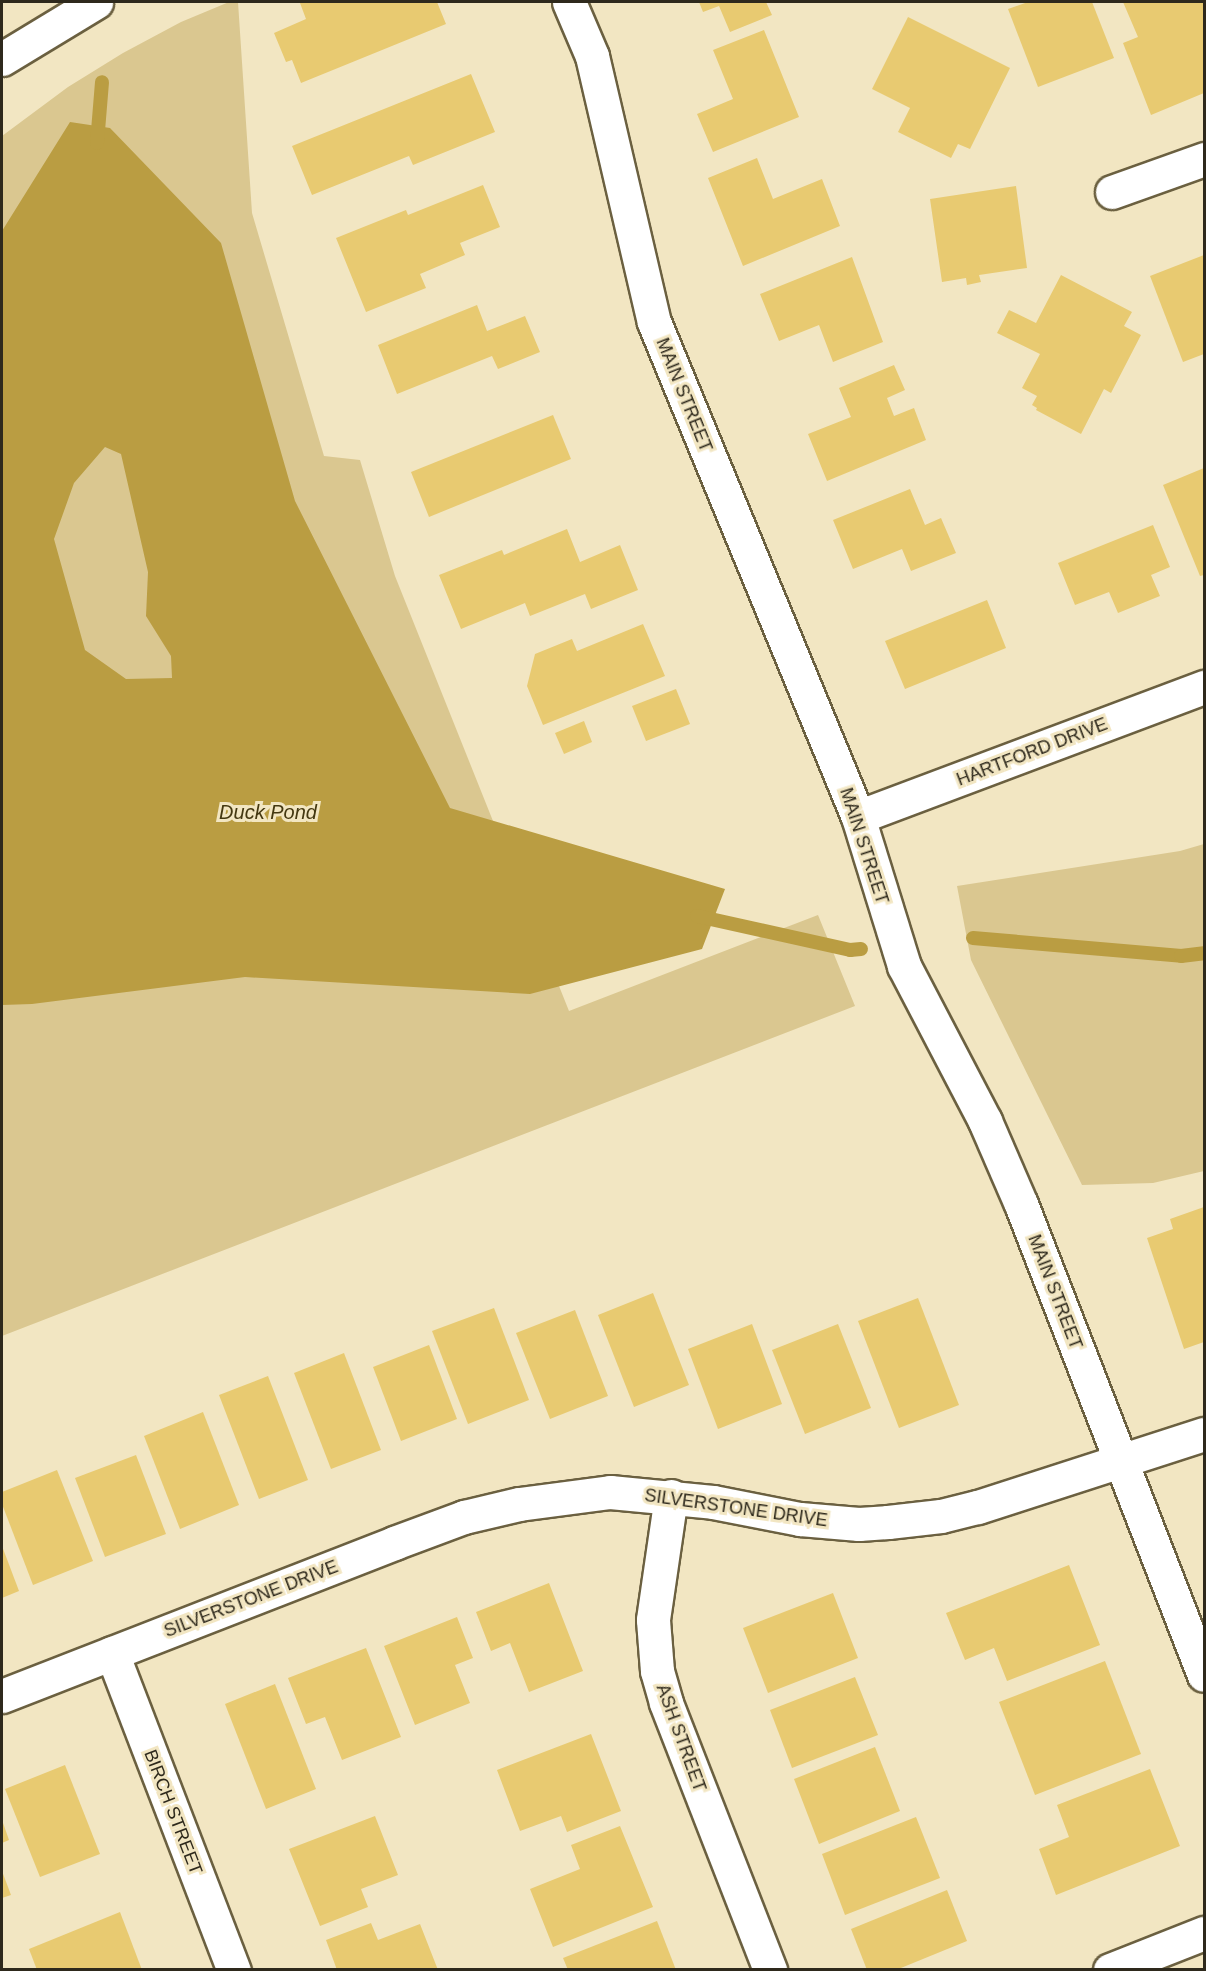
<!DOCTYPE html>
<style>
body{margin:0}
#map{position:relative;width:1206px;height:1971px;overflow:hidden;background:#f2e6c2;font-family:Arial,sans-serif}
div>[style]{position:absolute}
.green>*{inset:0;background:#dac790}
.water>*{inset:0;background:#ba9d42}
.stream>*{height:14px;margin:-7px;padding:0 7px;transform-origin:7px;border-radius:7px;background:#ba9d42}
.building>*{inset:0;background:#e8ca71}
.roads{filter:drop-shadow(2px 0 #6b6040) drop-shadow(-2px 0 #6b6040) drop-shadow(0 2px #6b6040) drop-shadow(0 -2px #6b6040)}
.minor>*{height:33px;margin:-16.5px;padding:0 16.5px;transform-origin:16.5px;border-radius:16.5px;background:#fff}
span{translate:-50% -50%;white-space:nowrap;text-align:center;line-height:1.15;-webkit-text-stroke:6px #f2e6c2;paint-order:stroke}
.street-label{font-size:18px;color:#2e291c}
.water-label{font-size:20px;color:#443811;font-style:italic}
.frame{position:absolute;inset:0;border:3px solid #2e291c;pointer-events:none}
</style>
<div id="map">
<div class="green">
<div style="clip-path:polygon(229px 2px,238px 2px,252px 213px,324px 456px,360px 460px,395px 576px,569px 1011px,818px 915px,855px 1006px,2px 1336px,2px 136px,68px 87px,123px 53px,181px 22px)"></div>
<div style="clip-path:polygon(1204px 844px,1204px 1171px,1153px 1183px,1082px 1185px,971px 960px,957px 886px,1180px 851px)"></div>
</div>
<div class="water">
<div style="clip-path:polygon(evenodd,70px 122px,110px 128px,221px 243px,295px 501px,450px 808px,725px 889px,702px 949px,530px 994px,245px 977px,32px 1004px,2px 1005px,2px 231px,70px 122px,105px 447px,121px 454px,148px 572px,146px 616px,171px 656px,172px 678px,126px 679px,85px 650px,54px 539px,74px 483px,105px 447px)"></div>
</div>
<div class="stream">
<div style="left:97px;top:143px;width:61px;rotate:-85.3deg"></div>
<div style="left:697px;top:916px;width:157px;rotate:12.5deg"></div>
<div style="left:850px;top:950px;width:11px;rotate:-5deg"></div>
<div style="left:973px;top:938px;width:209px;rotate:4.9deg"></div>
<div style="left:1181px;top:956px;width:23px;rotate:-7deg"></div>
</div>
<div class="building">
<div style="clip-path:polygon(303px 2px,437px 2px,446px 24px,301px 83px,292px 60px,286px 62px,274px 33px,306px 19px,300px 3px)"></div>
<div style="clip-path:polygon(699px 2px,766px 2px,772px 15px,730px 32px,719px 6px,703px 12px)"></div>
<div style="clip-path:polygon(1028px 2px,1092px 2px,1114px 58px,1038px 87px,1008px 9px)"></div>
<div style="clip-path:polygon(1123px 2px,1204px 2px,1204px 93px,1151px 115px,1123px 43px,1138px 37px)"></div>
<div style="clip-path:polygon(908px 17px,1010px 68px,970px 149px,958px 144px,951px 158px,898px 132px,910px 108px,872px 89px)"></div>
<div style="clip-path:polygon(764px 30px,799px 117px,713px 152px,697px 114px,733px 99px,713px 50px)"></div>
<div style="clip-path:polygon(471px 74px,495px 132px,413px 165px,409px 156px,312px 195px,292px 146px)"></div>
<div style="clip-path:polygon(757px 158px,773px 199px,822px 179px,840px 226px,743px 266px,708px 178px)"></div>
<div style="clip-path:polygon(483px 185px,500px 227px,460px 243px,465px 255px,420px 274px,426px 288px,366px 312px,336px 238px,406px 210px,408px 215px)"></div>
<div style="clip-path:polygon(1016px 186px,1027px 268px,979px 275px,981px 282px,967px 285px,966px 278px,942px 282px,930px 199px)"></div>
<div style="clip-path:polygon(1204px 255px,1204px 354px,1183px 362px,1150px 276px)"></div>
<div style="clip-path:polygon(852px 257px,883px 342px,833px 362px,819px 325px,779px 341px,760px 294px)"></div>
<div style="clip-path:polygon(1061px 275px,1132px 312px,1124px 326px,1141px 335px,1111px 393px,1104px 389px,1081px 434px,1036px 410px,1037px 408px,1032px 405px,1037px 396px,1022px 388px,1040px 354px,997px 333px,1009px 310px,1036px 323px)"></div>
<div style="clip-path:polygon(477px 305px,487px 331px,525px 316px,540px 352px,498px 369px,492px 356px,397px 394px,378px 345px)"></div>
<div style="clip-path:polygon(894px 365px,905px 390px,887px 398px,894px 416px,914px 408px,926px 440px,827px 481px,808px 434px,851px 417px,839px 388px)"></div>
<div style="clip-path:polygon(553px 415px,571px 459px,429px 517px,411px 472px)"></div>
<div style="clip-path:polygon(1204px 468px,1204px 575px,1200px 576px,1163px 485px)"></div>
<div style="clip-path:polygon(910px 489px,925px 525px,941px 518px,956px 553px,911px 571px,902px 549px,853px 569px,833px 520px)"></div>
<div style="clip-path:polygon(1153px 525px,1170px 567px,1151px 575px,1160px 596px,1118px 613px,1109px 592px,1075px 605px,1058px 563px)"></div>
<div style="clip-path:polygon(567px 529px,580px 562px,620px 545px,638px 590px,591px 609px,585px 594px,530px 616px,525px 603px,461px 629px,439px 575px,502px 550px,504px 555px)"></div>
<div style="clip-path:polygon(987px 600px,1006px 648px,905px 689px,885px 641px)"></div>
<div style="clip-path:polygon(643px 624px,665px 676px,543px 725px,527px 686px,535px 654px,572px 639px,577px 651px)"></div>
<div style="clip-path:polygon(676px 689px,690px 724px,646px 741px,632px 706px)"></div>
<div style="clip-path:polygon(584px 721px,592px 742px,564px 754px,555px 733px)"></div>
<div style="clip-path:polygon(1204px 1207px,1204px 1342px,1184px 1349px,1147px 1238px,1173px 1229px,1170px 1219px)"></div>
<div style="clip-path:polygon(653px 1293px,689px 1385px,634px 1407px,598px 1315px)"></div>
<div style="clip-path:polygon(918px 1298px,959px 1405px,899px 1428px,858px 1321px)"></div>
<div style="clip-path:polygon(494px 1308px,529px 1400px,468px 1424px,432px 1331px)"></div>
<div style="clip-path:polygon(575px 1310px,608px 1396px,550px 1419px,516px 1333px)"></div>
<div style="clip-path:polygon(752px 1324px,782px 1404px,718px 1429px,688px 1349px)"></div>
<div style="clip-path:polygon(838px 1324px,871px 1408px,805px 1434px,772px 1350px)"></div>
<div style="clip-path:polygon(429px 1345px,457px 1419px,401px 1441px,373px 1367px)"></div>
<div style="clip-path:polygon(344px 1353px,381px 1450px,331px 1469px,294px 1373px)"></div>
<div style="clip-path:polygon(268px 1376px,308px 1480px,259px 1499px,219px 1395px)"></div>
<div style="clip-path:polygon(203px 1412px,239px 1505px,180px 1529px,144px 1436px)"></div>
<div style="clip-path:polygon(136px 1455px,166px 1534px,105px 1557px,75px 1478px)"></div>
<div style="clip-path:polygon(57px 1470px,93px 1561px,33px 1585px,2px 1504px,2px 1492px)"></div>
<div style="clip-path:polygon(2px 1546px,19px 1591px,2px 1598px)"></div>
<div style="clip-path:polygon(1069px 1565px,1100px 1645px,1007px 1681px,994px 1648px,965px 1660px,946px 1613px)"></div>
<div style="clip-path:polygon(549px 1583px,583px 1671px,529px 1692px,510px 1643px,491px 1651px,476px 1612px)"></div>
<div style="clip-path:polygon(833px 1593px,858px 1658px,768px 1693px,743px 1628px)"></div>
<div style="clip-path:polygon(457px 1617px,473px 1658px,455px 1665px,470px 1703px,415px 1725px,384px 1646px)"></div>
<div style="clip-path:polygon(366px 1648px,401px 1737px,342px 1760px,325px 1717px,306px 1724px,288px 1678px)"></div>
<div style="clip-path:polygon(1105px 1661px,1141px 1754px,1035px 1795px,999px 1702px)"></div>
<div style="clip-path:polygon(855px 1677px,878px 1735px,792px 1768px,770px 1710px)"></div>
<div style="clip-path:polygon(275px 1684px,316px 1789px,266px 1809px,225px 1704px)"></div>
<div style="clip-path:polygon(591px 1734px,621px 1811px,567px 1832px,561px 1816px,520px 1831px,497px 1770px)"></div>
<div style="clip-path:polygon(875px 1747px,900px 1811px,819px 1844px,794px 1779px)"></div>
<div style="clip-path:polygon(65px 1765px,100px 1854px,40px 1877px,5px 1789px)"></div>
<div style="clip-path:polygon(1150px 1769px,1180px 1846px,1056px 1895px,1039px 1849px,1069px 1837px,1057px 1805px)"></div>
<div style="clip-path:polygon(375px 1816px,398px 1875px,361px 1889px,368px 1907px,320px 1926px,289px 1849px)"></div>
<div style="clip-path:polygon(916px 1817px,940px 1878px,845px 1915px,822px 1854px)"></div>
<div style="clip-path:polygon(2px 1820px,9px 1840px,2px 1843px)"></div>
<div style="clip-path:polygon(620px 1826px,653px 1907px,553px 1947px,530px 1889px,580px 1869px,571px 1845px)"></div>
<div style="clip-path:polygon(2px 1871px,11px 1895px,2px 1898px)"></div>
<div style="clip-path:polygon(947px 1890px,967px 1941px,896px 1970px,867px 1970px,851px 1929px)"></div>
<div style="clip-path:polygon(120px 1912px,142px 1970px,37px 1970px,29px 1949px)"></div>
<div style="clip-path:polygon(657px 1921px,676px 1970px,568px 1970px,563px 1958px)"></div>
<div style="clip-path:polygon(371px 1923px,378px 1940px,420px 1924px,438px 1970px,337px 1970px,326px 1940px)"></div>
</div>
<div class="roads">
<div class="minor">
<div style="left:569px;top:2px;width:59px;rotate:66.9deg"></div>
<div style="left:592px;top:56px;width:273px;rotate:76.9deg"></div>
<div style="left:654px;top:322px;width:535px;rotate:67.6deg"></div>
<div style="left:858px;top:817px;width:156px;rotate:72.8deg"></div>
<div style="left:904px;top:966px;width:175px;rotate:62.4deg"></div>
<div style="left:985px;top:1121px;width:90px;rotate:66.6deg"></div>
<div style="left:1021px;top:1204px;width:505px;rotate:68.77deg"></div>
<div style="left:2px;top:59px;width:110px;rotate:-31.2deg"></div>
<div style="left:1112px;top:192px;width:98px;rotate:-19.7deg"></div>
<div style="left:858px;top:817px;width:370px;rotate:-20.6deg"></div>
<div style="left:671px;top:1496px;width:125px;rotate:98.3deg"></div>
<div style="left:653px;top:1620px;width:51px;rotate:85.5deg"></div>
<div style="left:657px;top:1671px;width:33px;rotate:74deg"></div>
<div style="left:666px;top:1703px;width:287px;rotate:68.7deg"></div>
<div style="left:112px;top:1653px;width:340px;rotate:69deg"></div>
<div style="left:2px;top:1696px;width:421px;rotate:-21.3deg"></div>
<div style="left:394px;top:1543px;width:75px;rotate:-20.4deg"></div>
<div style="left:464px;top:1517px;width:57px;rotate:-13.3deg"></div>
<div style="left:519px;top:1504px;width:92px;rotate:-7.5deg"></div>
<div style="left:610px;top:1492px;width:103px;rotate:5.5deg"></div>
<div style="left:713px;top:1502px;width:89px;rotate:11.1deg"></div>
<div style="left:800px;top:1519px;width:59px;rotate:4.8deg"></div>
<div style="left:859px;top:1524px;width:29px;rotate:-4deg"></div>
<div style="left:888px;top:1522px;width:53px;rotate:-6.5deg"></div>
<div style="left:941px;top:1516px;width:38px;rotate:-14deg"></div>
<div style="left:978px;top:1507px;width:237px;rotate:-17.9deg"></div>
<div style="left:1110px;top:1970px;width:101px;rotate:-21.5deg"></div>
</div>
</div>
<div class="street-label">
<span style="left:684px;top:395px;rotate:68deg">MAIN STREET</span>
<span style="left:1032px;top:752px;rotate:-21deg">HARTFORD DRIVE</span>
<span style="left:864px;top:846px;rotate:72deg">MAIN STREET</span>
<span style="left:1055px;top:1292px;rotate:69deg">MAIN STREET</span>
<span style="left:736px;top:1508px;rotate:8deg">SILVERSTONE DRIVE</span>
<span style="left:251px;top:1599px;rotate:-21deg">SILVERSTONE DRIVE</span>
<span style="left:681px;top:1738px;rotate:70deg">ASH STREET</span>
<span style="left:173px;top:1812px;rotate:69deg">BIRCH STREET</span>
</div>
<div class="water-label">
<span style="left:268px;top:812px">Duck Pond</span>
</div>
<div class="frame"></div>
</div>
